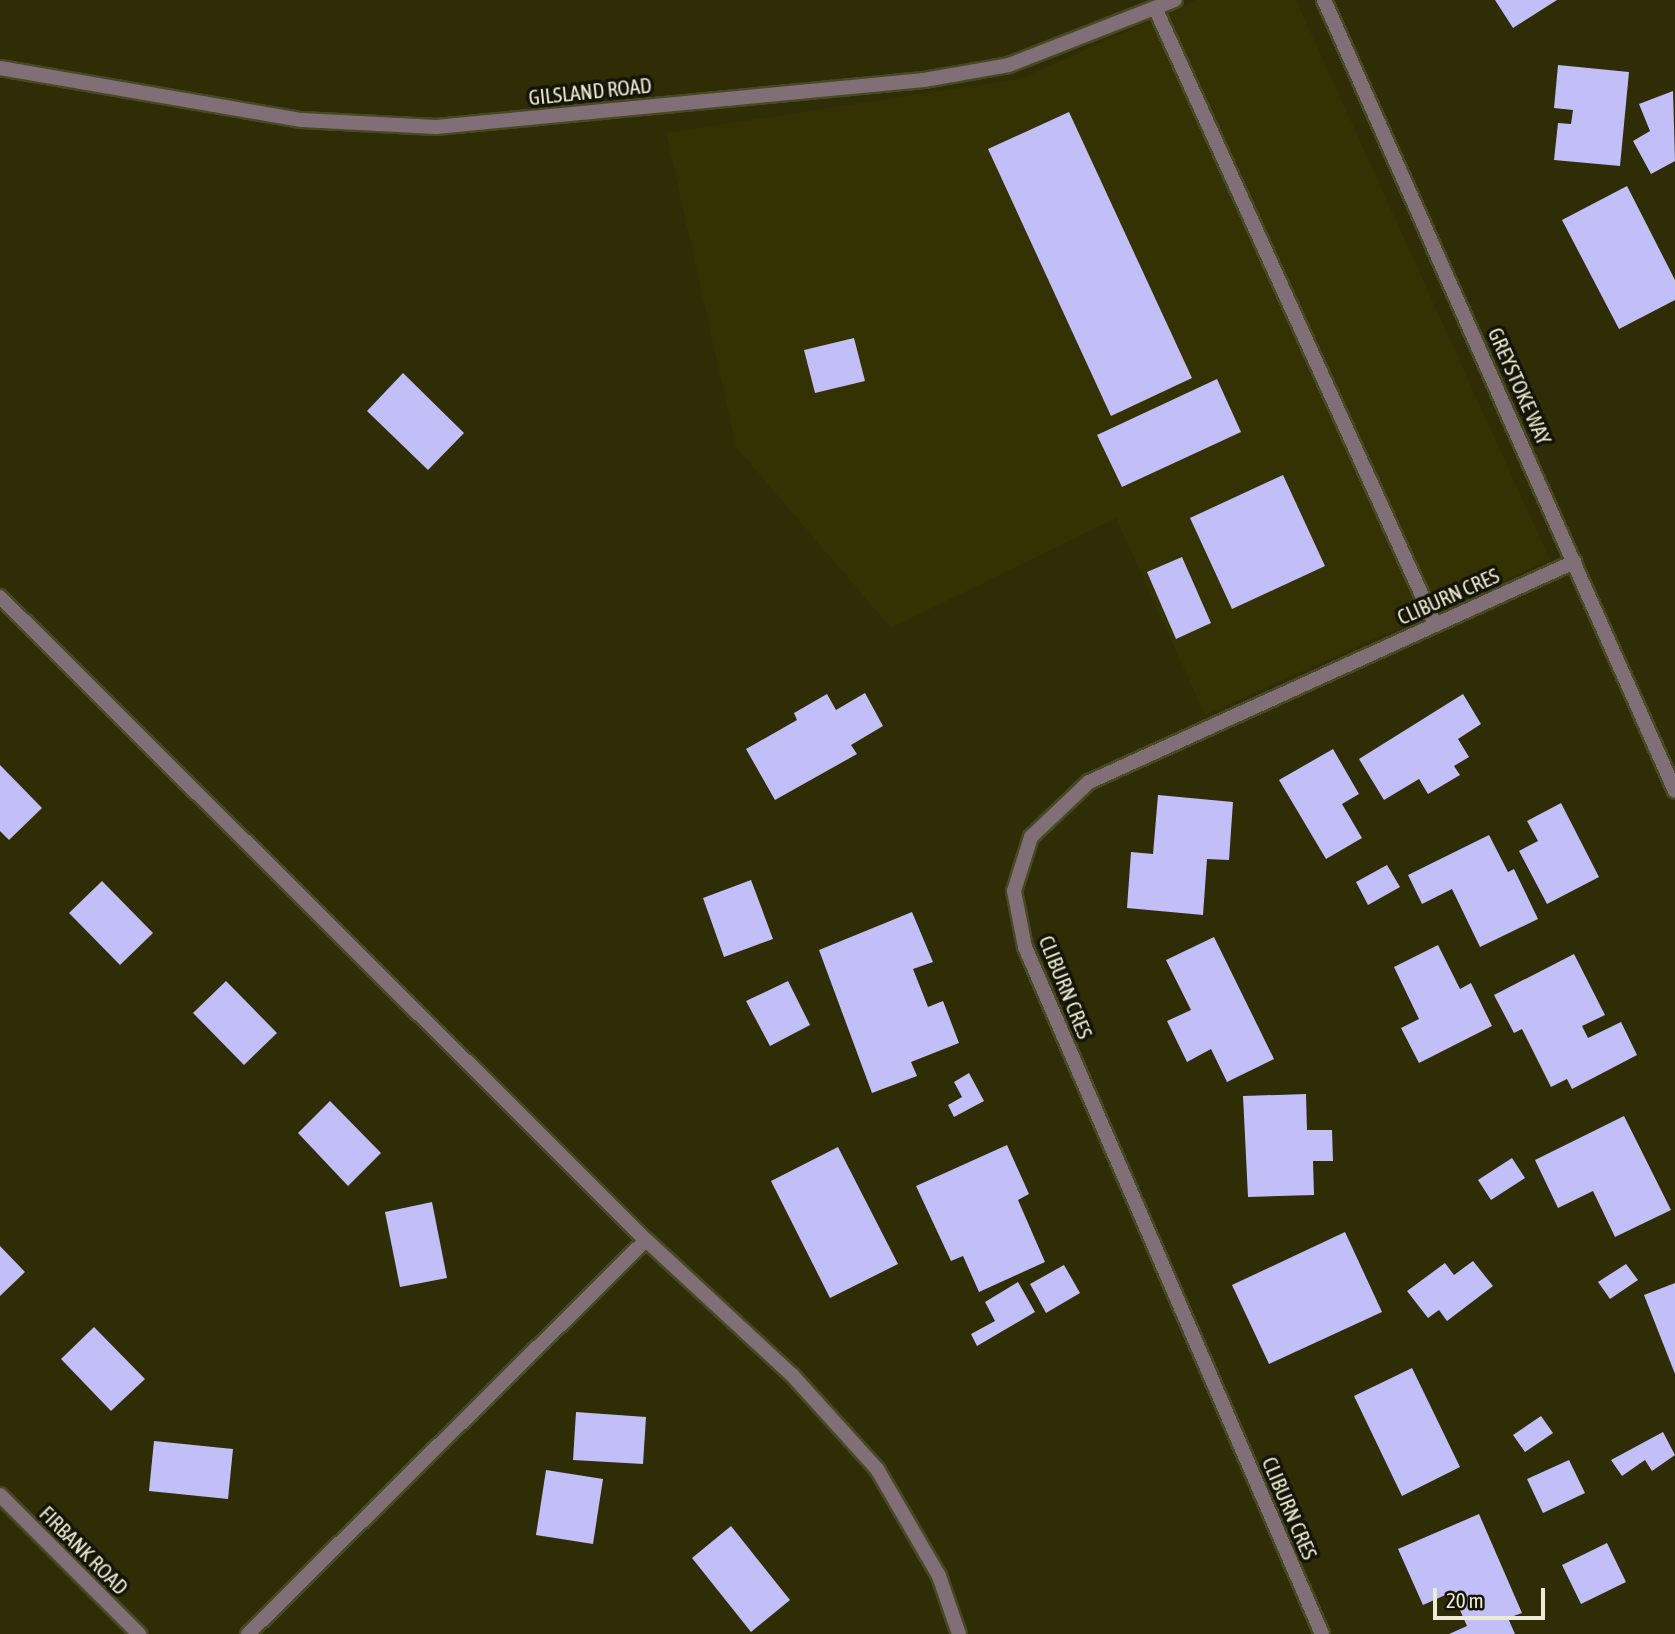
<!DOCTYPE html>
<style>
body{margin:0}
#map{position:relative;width:1675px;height:1634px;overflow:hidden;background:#2e2d06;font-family:"Asap Condensed",sans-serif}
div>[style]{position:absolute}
.built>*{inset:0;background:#343202}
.building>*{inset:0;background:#c2bef8}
.roads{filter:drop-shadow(2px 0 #484823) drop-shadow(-2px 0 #484823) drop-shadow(0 2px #484823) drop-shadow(0 -2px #484823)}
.service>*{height:14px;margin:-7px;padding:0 7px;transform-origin:7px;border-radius:7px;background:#806f77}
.minor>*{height:14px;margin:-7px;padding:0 7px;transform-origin:7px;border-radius:7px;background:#806f77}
.tertiary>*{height:14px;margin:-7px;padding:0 7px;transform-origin:7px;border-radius:7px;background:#806f77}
span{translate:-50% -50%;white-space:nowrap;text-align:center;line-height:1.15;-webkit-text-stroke:7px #151406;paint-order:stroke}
.street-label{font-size:21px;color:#ebebd6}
.scale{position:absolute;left:1433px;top:1588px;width:112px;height:32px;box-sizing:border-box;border:4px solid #ebebd6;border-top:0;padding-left:9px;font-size:21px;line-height:24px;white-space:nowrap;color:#ebebd6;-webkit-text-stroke:5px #151406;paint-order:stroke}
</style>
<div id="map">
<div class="built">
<div style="clip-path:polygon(1196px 0,1296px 0,1550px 560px,1205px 715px,1116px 518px,891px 628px,736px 447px,666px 133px,1020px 79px)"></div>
</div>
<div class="building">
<div style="clip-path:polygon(1495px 0,1557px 0,1513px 28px)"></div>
<div style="clip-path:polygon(1558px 65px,1629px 72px,1620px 166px,1554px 160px,1558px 123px,1571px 124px,1573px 110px,1554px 108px)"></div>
<div style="clip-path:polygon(1673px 91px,1675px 161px,1651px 174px,1633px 141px,1650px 131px,1639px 104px)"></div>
<div style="clip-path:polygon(1069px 112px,1192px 378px,1111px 416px,988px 149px)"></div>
<div style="clip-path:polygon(1627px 186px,1675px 280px,1675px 300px,1619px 329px,1562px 220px)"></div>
<div style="clip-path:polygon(854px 338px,865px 381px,815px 393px,804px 350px)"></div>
<div style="clip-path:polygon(403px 373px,464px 433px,428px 470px,367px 411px)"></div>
<div style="clip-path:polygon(1217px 379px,1241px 432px,1122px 487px,1097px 435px)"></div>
<div style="clip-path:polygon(1283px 475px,1325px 566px,1232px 609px,1190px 518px)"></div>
<div style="clip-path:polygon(1182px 557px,1211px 623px,1176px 639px,1147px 572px)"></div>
<div style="clip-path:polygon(865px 693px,883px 726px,851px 745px,857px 754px,775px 800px,746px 749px,797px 720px,794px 713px,827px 694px,836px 710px)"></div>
<div style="clip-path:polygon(1463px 694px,1481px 724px,1458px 739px,1469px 757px,1454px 766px,1460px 775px,1428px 794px,1419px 779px,1384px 800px,1359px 759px)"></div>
<div style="clip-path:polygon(1333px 749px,1359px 794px,1342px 804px,1362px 838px,1326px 859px,1279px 780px)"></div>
<div style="clip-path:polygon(0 765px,42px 808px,9px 840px,0 831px)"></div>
<div style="clip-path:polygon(1158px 795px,1233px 802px,1229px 860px,1207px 859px,1203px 915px,1127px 908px,1131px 852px,1153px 854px)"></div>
<div style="clip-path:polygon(1561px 803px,1599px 877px,1547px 904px,1519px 851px,1538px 841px,1527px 821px)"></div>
<div style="clip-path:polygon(1489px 835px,1508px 872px,1514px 869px,1538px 919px,1480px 947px,1452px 889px,1422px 904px,1408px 875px)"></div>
<div style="clip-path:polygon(1387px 865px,1400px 887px,1368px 905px,1356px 882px)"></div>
<div style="clip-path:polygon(751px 880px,773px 939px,724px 957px,703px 898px)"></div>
<div style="clip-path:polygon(102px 881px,153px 933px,120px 965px,69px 913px)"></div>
<div style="clip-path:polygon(912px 912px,933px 962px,913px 969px,928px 1007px,943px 1001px,959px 1043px,911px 1062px,917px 1076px,872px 1093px,819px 950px)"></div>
<div style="clip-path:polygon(1214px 937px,1274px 1059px,1227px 1082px,1211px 1049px,1187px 1062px,1167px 1021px,1191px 1010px,1166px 960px)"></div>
<div style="clip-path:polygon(1438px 945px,1460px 989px,1471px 983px,1492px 1026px,1419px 1063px,1401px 1028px,1419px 1019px,1394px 967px)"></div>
<div style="clip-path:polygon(1574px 954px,1605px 1015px,1582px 1026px,1588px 1038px,1621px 1022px,1637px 1055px,1572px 1089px,1567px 1079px,1551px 1087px,1522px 1029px,1514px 1033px,1494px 995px)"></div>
<div style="clip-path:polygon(226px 981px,277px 1033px,244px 1065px,193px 1013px)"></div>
<div style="clip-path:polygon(788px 981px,810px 1025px,770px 1046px,746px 1001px)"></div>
<div style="clip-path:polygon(969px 1073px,984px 1101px,954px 1117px,948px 1105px,962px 1097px,954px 1082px)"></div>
<div style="clip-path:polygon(1306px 1094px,1307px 1130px,1332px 1130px,1333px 1161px,1313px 1161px,1314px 1195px,1248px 1197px,1243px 1096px)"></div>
<div style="clip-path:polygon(330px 1101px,381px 1153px,348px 1186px,298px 1133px)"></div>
<div style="clip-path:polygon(1624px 1116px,1671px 1210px,1615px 1237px,1593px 1191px,1558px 1208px,1535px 1160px)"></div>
<div style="clip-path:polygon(1007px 1145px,1029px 1194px,1018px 1200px,1045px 1262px,979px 1292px,963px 1256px,951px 1261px,916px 1186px)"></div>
<div style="clip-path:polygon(838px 1147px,898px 1264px,830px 1298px,771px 1181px)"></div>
<div style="clip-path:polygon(1512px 1158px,1525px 1178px,1491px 1200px,1478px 1180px)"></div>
<div style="clip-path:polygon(432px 1202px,447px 1278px,400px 1287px,385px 1212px)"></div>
<div style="clip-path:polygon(1345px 1232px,1382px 1312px,1269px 1364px,1232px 1285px)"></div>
<div style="clip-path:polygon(0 1246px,25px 1272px,0 1296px)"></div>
<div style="clip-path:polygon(1473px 1261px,1493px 1286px,1447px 1321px,1439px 1310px,1428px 1318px,1407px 1291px,1445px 1263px,1454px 1275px)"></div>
<div style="clip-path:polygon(1626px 1264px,1638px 1280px,1610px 1299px,1598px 1282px)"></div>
<div style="clip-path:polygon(1064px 1265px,1080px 1293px,1046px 1313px,1030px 1284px)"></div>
<div style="clip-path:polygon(1018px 1282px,1035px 1312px,977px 1346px,971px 1334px,995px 1321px,985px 1302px)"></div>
<div style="clip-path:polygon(1675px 1283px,1675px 1374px,1644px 1295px)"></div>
<div style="clip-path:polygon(94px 1327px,145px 1379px,111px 1411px,61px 1359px)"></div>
<div style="clip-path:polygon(1412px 1368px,1460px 1467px,1402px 1496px,1354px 1396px)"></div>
<div style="clip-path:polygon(576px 1412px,646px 1417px,643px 1464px,573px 1460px)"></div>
<div style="clip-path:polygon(1541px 1416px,1553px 1433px,1525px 1452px,1513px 1435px)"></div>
<div style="clip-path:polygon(1663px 1432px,1675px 1455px,1652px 1471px,1645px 1460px,1622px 1476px,1611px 1460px)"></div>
<div style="clip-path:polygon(154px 1441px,233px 1449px,228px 1499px,149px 1491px)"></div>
<div style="clip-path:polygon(1569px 1460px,1585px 1493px,1543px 1513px,1527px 1479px)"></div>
<div style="clip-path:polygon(546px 1470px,603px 1479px,593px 1544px,536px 1535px)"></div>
<div style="clip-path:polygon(1479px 1514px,1522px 1613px,1508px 1618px,1515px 1634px,1449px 1634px,1467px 1626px,1452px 1592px,1423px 1605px,1398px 1549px)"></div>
<div style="clip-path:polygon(731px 1526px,790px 1600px,751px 1632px,692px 1558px)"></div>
<div style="clip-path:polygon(1607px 1543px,1626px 1582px,1581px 1604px,1562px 1565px)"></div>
</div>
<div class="roads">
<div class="service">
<div style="left:1156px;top:10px;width:674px;rotate:65.56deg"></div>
</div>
<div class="minor">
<div style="left:0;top:68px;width:306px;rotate:9.8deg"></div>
<div style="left:302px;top:120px;width:134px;rotate:3deg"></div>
<div style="left:436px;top:127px;width:490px;rotate:-5.5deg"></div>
<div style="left:924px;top:80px;width:86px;rotate:-10deg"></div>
<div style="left:1009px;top:65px;width:178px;rotate:-21.4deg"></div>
<div style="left:0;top:597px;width:911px;rotate:44.87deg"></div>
<div style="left:646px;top:1240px;width:199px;rotate:42.8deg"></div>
<div style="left:792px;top:1375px;width:127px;rotate:47.9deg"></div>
<div style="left:877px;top:1469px;width:124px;rotate:59.9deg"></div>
<div style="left:939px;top:1576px;width:61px;rotate:71deg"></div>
<div style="left:0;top:1495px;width:197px;rotate:45deg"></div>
<div style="left:248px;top:1634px;width:560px;rotate:-44.71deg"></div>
<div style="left:1322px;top:1634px;width:748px;rotate:-113.38deg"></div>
<div style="left:1025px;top:947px;width:57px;rotate:-101.1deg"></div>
<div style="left:1014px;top:891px;width:57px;rotate:-72.5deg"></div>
<div style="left:1031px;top:837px;width:80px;rotate:-43.5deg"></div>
<div style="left:1089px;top:782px;width:533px;rotate:-24.4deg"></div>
</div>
<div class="tertiary">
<div style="left:1324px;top:0;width:865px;rotate:66.07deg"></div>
</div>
</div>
<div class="street-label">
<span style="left:590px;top:91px;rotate:-6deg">GILSLAND ROAD</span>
<span style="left:1520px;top:386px;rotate:66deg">GREYSTOKE WAY</span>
<span style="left:1448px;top:596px;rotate:-24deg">CLIBURN CRES</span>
<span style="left:1066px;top:987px;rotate:68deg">CLIBURN CRES</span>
<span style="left:1290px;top:1508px;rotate:67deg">CLIBURN CRES</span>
<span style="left:84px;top:1550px;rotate:45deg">FIRBANK ROAD</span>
</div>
<div class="scale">20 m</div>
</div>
